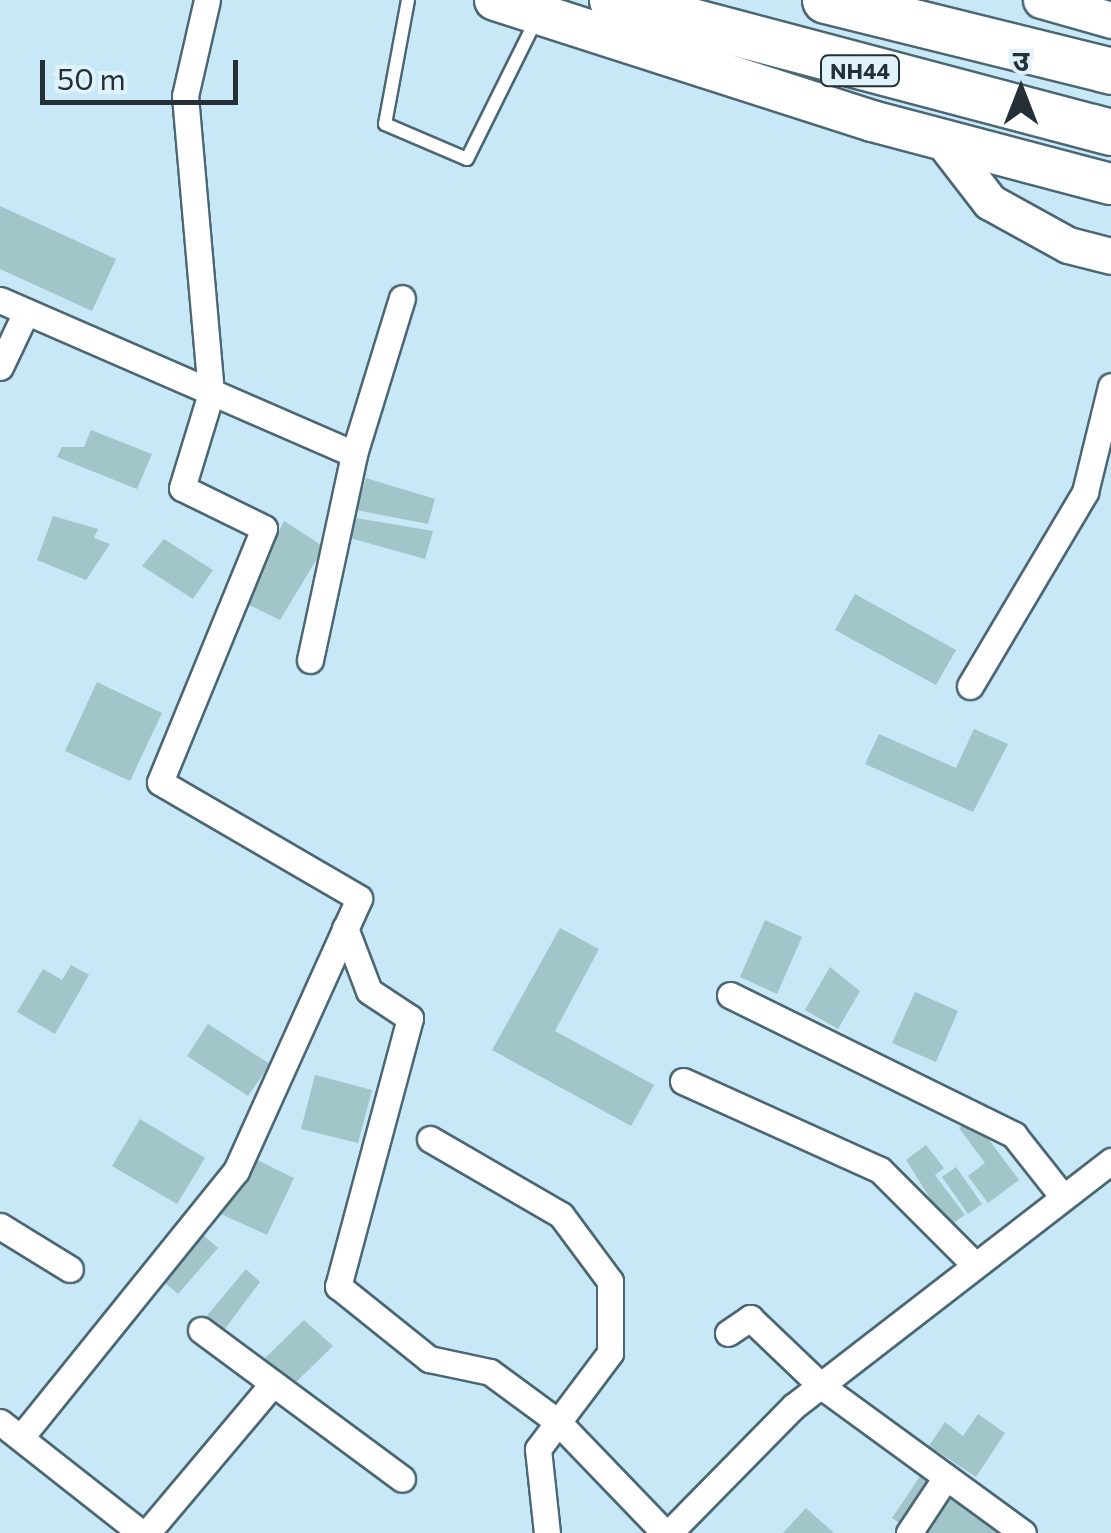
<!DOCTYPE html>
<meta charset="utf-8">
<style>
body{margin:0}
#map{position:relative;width:1111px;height:1533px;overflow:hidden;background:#c8e8f7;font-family:Commissioner,"Noto Sans Devanagari",sans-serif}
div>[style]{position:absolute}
.building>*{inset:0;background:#a1c5c9}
.roads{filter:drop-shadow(2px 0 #4b6774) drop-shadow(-2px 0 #4b6774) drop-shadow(0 2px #4b6774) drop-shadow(0 -2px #4b6774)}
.lane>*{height:12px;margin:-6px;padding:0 6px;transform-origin:6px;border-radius:6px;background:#fff}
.street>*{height:25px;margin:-12.5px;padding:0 12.5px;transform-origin:12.5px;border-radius:12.5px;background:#fff}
.secondary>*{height:35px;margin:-17.5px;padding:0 17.5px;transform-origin:17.5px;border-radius:17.5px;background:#fff}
.primary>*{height:40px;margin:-20px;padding:0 20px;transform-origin:20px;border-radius:20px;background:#fff}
.highway>*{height:45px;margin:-22.5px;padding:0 22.5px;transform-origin:22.5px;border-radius:22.5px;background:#fff}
span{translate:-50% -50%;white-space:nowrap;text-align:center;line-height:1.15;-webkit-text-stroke:8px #e0f3fc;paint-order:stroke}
.shield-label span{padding:2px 8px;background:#e0f3fc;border:2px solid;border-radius:8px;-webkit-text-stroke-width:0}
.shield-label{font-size:22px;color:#243036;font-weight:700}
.north{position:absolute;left:971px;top:40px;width:100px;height:100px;-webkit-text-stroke:8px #e0f3fc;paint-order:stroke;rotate:0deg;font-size:28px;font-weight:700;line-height:40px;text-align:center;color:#243036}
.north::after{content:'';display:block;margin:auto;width:35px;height:45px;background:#243036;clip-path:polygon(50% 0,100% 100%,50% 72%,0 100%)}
.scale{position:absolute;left:40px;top:60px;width:198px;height:45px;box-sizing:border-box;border:5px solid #243036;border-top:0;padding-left:12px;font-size:30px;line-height:35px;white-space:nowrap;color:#243036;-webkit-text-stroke:8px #e0f3fc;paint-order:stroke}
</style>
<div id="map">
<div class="building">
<div style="clip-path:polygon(0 206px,116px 259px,92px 311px,0 269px)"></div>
<div style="clip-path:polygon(91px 430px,152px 454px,137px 489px,57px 457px,62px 447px,84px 447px)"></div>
<div style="clip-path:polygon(366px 478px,435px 499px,428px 524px,356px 510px)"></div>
<div style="clip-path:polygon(53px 516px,98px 529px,94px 538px,110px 544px,86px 580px,37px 560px)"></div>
<div style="clip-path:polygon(356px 518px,433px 531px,425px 559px,350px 538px)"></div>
<div style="clip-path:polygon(284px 521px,324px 547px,280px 620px,243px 602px)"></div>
<div style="clip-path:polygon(164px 539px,213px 570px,193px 599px,142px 566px)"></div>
<div style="clip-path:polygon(855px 594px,956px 650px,936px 685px,835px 630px)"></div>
<div style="clip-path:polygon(97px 682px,162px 713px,130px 781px,65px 751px)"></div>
<div style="clip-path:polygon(974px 729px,1008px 744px,973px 812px,865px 764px,879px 734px,956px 768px)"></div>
<div style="clip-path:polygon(765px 920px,802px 937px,777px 994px,740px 977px)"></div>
<div style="clip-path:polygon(560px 928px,599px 949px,555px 1031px,654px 1085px,631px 1126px,492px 1050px)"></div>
<div style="clip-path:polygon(71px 965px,89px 975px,55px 1034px,17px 1012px,43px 969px,62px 980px)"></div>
<div style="clip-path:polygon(830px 967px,860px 991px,838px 1029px,805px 1010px)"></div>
<div style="clip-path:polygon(915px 992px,958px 1011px,936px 1062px,892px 1043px)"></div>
<div style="clip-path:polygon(208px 1024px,270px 1064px,248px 1096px,187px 1056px)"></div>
<div style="clip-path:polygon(315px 1075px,372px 1090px,358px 1143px,301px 1129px)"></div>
<div style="clip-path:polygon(973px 1118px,1019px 1180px,988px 1203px,968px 1176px,985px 1163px,959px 1128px)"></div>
<div style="clip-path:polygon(140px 1119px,205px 1158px,177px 1204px,112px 1166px)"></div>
<div style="clip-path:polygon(926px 1145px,944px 1168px,935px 1175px,965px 1215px,948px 1227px,906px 1160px)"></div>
<div style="clip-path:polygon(249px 1156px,294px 1178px,267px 1235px,221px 1214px)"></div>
<div style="clip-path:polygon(956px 1167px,982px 1204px,968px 1214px,942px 1177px)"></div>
<div style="clip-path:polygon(202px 1234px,218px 1248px,178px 1294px,162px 1280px)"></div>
<div style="clip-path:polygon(246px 1269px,260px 1282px,218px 1338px,201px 1323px)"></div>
<div style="clip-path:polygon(304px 1320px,333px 1346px,288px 1390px,258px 1365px)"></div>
<div style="clip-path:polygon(978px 1414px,1005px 1433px,976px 1477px,929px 1446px,945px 1422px,963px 1436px)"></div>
<div style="clip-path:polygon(927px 1466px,1025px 1533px,914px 1533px,892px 1518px)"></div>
<div style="clip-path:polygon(806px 1508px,834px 1533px,783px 1533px)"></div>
</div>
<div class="roads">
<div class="lane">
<div style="left:408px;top:0;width:126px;rotate:100.5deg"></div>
<div style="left:385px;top:124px;width:89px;rotate:23.1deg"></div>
<div style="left:467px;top:159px;width:157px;rotate:-63.6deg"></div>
</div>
<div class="street">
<div style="left:0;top:300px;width:386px;rotate:23.5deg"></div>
<div style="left:0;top:367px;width:61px;rotate:-64.7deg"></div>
<div style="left:310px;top:660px;width:211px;rotate:-77.9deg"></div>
<div style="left:354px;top:454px;width:163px;rotate:-72.9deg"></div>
<div style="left:970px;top:686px;width:226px;rotate:-59.3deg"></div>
<div style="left:1085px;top:492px;width:109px;rotate:-76.2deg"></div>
<div style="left:345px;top:928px;width:67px;rotate:69.1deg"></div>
<div style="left:369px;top:991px;width:49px;rotate:33.4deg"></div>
<div style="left:410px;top:1018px;width:278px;rotate:105deg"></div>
<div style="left:338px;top:1286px;width:117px;rotate:38.7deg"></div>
<div style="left:429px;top:1359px;width:62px;rotate:12deg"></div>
<div style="left:490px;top:1372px;width:84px;rotate:36.3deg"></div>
<div style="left:558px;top:1422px;width:154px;rotate:46.1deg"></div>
<div style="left:730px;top:995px;width:317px;rotate:26.2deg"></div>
<div style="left:1014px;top:1135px;width:79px;rotate:51.7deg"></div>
<div style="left:683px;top:1081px;width:216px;rotate:24.3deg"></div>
<div style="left:880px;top:1170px;width:132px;rotate:45deg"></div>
<div style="left:430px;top:1139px;width:151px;rotate:30.1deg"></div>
<div style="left:561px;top:1215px;width:82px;rotate:53.4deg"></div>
<div style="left:610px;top:1281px;width:72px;rotate:90deg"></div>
<div style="left:610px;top:1353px;width:120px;rotate:126.9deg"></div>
<div style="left:538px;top:1449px;width:84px;rotate:83.9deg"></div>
<div style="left:0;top:1226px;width:82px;rotate:31.6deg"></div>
<div style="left:201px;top:1330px;width:250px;rotate:36.5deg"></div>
<div style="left:728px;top:1333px;width:27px;rotate:-34deg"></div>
<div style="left:750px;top:1318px;width:97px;rotate:43.7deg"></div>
<div style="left:820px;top:1385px;width:251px;rotate:36.1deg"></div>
<div style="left:0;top:1422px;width:179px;rotate:38.2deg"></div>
<div style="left:22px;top:1436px;width:341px;rotate:-51.1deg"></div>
<div style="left:236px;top:1171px;width:299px;rotate:-65.7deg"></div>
<div style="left:359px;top:898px;width:230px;rotate:-149.8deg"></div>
<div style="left:160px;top:782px;width:274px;rotate:-67.7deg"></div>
<div style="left:264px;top:528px;width:91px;rotate:-154deg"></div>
<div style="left:182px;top:488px;width:99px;rotate:-73deg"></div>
<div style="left:211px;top:393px;width:298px;rotate:-95deg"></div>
<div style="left:185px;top:96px;width:98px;rotate:-77.1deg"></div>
<div style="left:147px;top:1533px;width:192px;rotate:-49.9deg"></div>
<div style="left:669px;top:1533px;width:178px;rotate:-45.5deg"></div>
<div style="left:794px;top:1406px;width:401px;rotate:-37.7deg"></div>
<div style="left:909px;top:1533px;width:67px;rotate:-56.5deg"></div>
</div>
<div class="secondary">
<div style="left:1041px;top:0;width:73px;rotate:15.9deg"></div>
<div style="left:942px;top:140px;width:78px;rotate:52.3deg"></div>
<div style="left:990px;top:202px;width:89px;rotate:28.9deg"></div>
<div style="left:1068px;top:245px;width:44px;rotate:14.3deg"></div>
</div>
<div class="primary">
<div style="left:495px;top:0;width:396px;rotate:17.8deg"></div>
<div style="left:872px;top:121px;width:247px;rotate:14.8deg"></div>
</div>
<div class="highway">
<div style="left:612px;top:0;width:516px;rotate:14.82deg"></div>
<div style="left:825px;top:0;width:295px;rotate:13.9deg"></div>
</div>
</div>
<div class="shield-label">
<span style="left:860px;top:71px">NH44</span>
</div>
<div class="north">उ</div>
<div class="scale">50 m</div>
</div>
